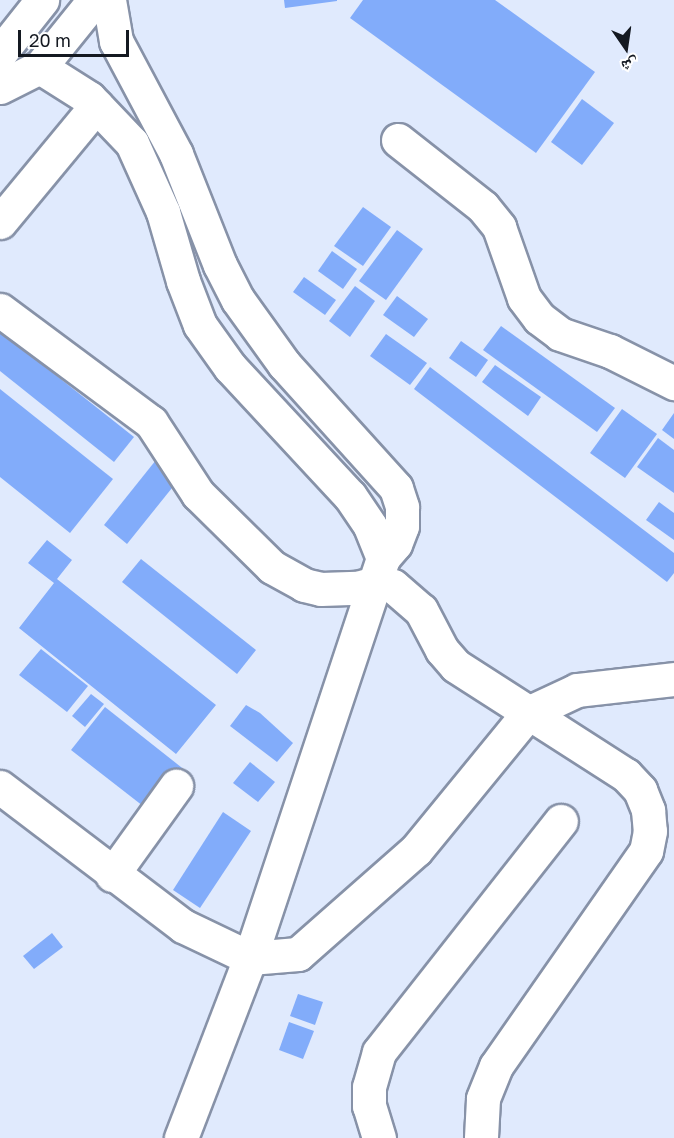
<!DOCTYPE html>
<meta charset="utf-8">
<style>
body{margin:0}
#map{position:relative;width:674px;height:1138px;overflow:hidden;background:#e0eafd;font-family:"Golos Text","Noto Naskh Arabic",sans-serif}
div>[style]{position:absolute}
.building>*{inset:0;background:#82acfa}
.roads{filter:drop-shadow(2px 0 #8792a8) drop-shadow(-2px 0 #8792a8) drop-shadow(0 2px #8792a8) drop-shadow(0 -2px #8792a8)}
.minor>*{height:33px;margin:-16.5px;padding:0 16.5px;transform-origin:16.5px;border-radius:16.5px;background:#fff}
span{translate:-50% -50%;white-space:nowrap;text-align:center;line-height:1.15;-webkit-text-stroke:4.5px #fff;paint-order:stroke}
.north{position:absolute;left:596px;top:18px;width:60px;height:60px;-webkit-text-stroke:4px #fff;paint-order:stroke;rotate:167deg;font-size:16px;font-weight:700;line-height:24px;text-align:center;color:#141921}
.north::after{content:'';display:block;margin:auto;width:21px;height:27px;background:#141921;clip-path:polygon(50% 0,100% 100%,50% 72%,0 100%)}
.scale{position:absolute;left:18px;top:30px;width:111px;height:27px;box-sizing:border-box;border:3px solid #141921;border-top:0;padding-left:8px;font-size:18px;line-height:21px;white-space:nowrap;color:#141921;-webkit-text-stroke:4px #fff;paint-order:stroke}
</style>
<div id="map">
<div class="building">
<div style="clip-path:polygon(284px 0,337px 0,337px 1px,285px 8px)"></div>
<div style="clip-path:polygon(363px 0,495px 0,595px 72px,536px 153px,350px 18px)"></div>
<div style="clip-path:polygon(582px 99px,614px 123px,582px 165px,551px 142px)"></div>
<div style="clip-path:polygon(363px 207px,391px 227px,363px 266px,334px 246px)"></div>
<div style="clip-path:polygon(397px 230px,423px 249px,386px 300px,359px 281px)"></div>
<div style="clip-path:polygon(332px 251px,357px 269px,343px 289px,318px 271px)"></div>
<div style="clip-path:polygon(304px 277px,336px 300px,325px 315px,293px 292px)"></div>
<div style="clip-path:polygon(355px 286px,375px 301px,350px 337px,329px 321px)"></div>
<div style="clip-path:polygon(397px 296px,428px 319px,414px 337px,383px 315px)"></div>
<div style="clip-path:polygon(501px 326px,615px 408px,597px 432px,483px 350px)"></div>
<div style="clip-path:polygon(0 331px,134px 437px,114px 462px,0 371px)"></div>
<div style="clip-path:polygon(386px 334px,427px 363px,410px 385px,370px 356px)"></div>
<div style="clip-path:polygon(461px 341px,488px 360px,476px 377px,449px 358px)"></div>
<div style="clip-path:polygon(495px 365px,541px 397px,528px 416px,482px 382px)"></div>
<div style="clip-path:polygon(430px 367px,674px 553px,674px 573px,667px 582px,414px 389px)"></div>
<div style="clip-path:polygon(0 389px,113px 479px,70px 533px,0 477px)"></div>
<div style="clip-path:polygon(622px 409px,657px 434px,625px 478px,590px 453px)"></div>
<div style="clip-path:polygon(674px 413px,674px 439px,662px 430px)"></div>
<div style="clip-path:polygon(658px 438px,674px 450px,674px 493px,637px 467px)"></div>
<div style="clip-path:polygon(160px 455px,184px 473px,127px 544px,104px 525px)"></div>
<div style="clip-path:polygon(659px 502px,674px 513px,674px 540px,646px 520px)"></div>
<div style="clip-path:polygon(47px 540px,72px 560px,57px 579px,216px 705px,176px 754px,19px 628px,54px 583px,28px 563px)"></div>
<div style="clip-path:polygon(141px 559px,256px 650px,237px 674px,122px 582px)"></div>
<div style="clip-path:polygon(41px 649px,88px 686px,67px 712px,19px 675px)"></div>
<div style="clip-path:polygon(91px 694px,104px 704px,85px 727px,72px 716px)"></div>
<div style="clip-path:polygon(246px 705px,260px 713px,293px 743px,277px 762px,230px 726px)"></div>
<div style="clip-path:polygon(105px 707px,186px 771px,152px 813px,71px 750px)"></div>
<div style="clip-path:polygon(250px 762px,275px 782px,258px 802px,233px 783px)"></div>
<div style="clip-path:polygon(223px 812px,251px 831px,200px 908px,173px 890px)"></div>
<div style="clip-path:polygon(52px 933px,63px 947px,34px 969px,23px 956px)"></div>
<div style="clip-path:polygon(298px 994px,323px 1002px,315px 1025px,290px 1016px)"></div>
<div style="clip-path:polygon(289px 1022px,314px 1031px,303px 1059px,279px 1050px)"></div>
</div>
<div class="roads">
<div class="minor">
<div style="left:109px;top:0;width:42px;rotate:80.3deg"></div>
<div style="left:116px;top:41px;width:128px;rotate:62deg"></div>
<div style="left:176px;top:154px;width:119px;rotate:68.4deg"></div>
<div style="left:220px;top:265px;width:39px;rotate:63deg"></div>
<div style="left:238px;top:300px;width:79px;rotate:54.3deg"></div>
<div style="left:284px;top:364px;width:167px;rotate:47.9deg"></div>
<div style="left:396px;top:488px;width:20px;rotate:72deg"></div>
<div style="left:402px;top:507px;width:19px;rotate:90deg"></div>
<div style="left:402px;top:526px;width:19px;rotate:111deg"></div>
<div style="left:395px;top:544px;width:18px;rotate:131deg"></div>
<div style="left:383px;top:558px;width:422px;rotate:108.4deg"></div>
<div style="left:250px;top:958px;width:193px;rotate:111deg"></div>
<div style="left:0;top:53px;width:68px;rotate:-51.6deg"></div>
<div style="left:40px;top:67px;width:58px;rotate:32.3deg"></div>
<div style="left:89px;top:98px;width:62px;rotate:46.3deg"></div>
<div style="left:132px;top:143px;width:76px;rotate:65.8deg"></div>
<div style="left:163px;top:212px;width:72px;rotate:73.8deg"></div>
<div style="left:183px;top:281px;width:47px;rotate:68.9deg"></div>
<div style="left:200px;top:325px;width:52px;rotate:54.5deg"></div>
<div style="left:230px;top:367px;width:176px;rotate:47.1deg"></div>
<div style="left:350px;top:496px;width:36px;rotate:56deg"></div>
<div style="left:370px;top:526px;width:35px;rotate:68deg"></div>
<div style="left:0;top:87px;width:45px;rotate:-26.6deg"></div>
<div style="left:40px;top:67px;width:86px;rotate:-51.1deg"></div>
<div style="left:398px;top:140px;width:108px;rotate:38.2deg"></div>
<div style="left:483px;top:207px;width:26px;rotate:51deg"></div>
<div style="left:499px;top:227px;width:75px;rotate:70.6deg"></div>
<div style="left:524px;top:298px;width:25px;rotate:53deg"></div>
<div style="left:539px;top:318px;width:26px;rotate:37deg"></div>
<div style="left:560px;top:334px;width:53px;rotate:18.8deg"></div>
<div style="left:610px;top:351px;width:72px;rotate:26.6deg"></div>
<div style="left:0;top:222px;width:151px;rotate:-50.4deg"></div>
<div style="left:0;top:310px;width:188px;rotate:36.6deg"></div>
<div style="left:151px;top:422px;width:86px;rotate:56.9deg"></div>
<div style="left:198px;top:494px;width:104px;rotate:44.6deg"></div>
<div style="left:272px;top:567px;width:37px;rotate:29deg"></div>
<div style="left:304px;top:585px;width:17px;rotate:13deg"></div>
<div style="left:321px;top:589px;width:36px;rotate:-2deg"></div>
<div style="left:357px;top:588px;width:18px;rotate:-16deg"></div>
<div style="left:374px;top:583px;width:19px;rotate:9deg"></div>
<div style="left:393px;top:586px;width:37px;rotate:41deg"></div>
<div style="left:421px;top:610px;width:45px;rotate:62.3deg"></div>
<div style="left:442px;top:650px;width:21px;rotate:49deg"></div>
<div style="left:456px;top:666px;width:202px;rotate:32.7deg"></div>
<div style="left:626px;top:775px;width:21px;rotate:47deg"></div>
<div style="left:640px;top:790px;width:22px;rotate:68deg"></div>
<div style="left:648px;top:810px;width:21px;rotate:85deg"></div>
<div style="left:650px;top:831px;width:20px;rotate:101deg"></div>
<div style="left:646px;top:851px;width:262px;rotate:124.9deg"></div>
<div style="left:496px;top:1066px;width:35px;rotate:112deg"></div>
<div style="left:483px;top:1099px;width:39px;rotate:93deg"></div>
<div style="left:0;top:787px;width:230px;rotate:37.2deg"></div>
<div style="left:183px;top:926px;width:74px;rotate:25.5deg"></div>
<div style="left:250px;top:958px;width:48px;rotate:-4.8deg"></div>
<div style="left:298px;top:954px;width:157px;rotate:-41.4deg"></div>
<div style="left:416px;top:850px;width:177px;rotate:-50.7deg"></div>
<div style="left:528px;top:713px;width:54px;rotate:-25.1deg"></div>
<div style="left:577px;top:690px;width:98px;rotate:-6.5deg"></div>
<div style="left:112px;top:875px;width:110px;rotate:-54.3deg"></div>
<div style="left:379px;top:1138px;width:34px;rotate:-107deg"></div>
<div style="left:369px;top:1106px;width:19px;rotate:-90deg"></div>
<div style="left:369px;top:1087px;width:36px;rotate:-74deg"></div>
<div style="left:379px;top:1052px;width:294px;rotate:-51.8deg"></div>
</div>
</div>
<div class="north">ش</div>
<div class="scale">20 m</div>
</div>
